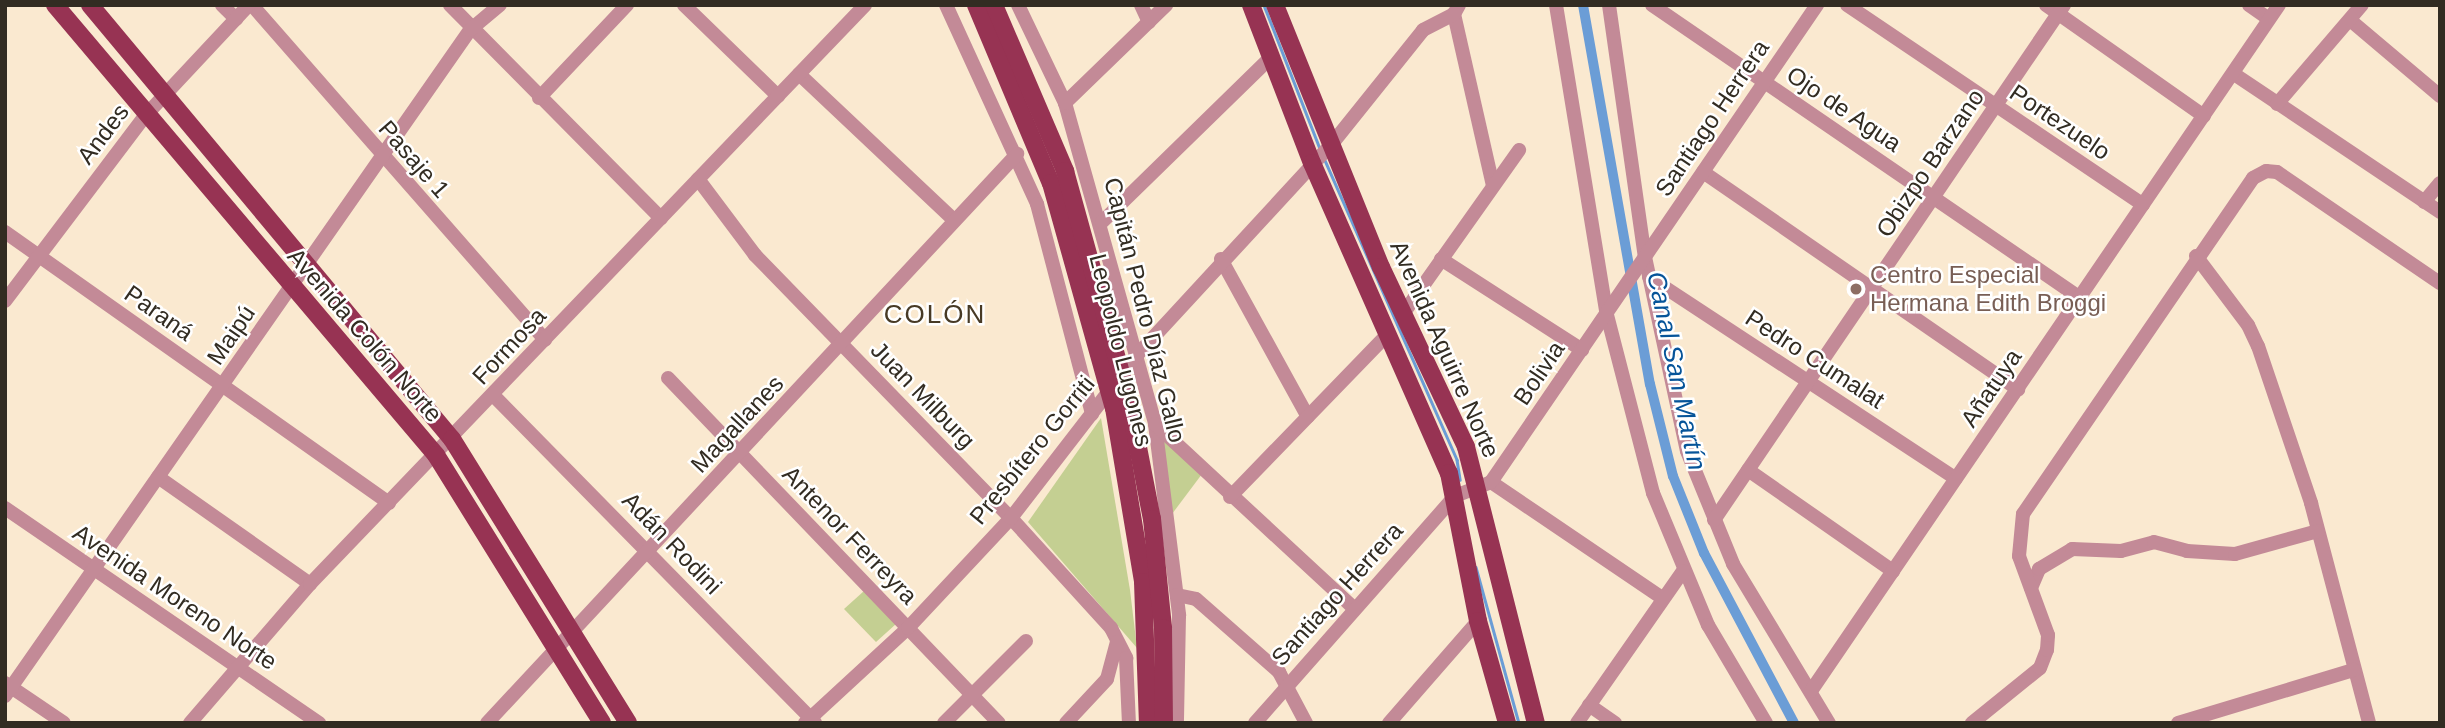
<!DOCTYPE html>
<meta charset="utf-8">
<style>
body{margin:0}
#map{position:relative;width:2445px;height:728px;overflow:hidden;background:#fae9d0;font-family:Helvetica,sans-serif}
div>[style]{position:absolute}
.green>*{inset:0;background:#c4cf92}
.stream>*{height:2.5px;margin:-1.25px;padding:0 1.25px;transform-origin:1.25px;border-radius:1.25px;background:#6b9dd6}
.canal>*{height:10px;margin:-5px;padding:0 5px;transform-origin:5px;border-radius:5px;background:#6b9dd6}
.minor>*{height:14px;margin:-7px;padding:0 7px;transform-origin:7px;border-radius:7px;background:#c38a97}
.major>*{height:18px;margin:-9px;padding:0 9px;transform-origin:9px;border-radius:9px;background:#973353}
.dots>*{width:19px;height:19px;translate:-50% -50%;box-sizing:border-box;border:4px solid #fff;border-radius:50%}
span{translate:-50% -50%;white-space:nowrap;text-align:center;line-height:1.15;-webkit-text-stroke:5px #fff;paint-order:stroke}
.street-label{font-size:24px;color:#322c22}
.education-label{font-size:24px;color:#785e54}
.left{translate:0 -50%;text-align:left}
.neighbourhood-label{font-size:26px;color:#473a25;letter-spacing:2px}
.water-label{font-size:26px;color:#065499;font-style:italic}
.frame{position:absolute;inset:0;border:7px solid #322c22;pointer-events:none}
</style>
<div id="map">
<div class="green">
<div style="clip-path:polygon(1101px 418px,1130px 590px,1137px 648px,1028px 522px)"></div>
<div style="clip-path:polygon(1162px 436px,1202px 474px,1172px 514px)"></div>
<div style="clip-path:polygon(864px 591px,896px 624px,876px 642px,844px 609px)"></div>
</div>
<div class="stream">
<div style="left:1264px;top:5px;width:155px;rotate:68.7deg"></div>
<div style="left:1324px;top:158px;width:330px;rotate:66.2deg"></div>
<div style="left:1457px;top:460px;width:20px;rotate:81deg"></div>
<div style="left:1476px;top:567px;width:162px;rotate:74.6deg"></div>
</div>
<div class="canal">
<div style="left:1583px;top:5px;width:385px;rotate:80deg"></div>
<div style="left:1650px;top:384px;width:95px;rotate:76deg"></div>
<div style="left:1673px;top:476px;width:83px;rotate:68.1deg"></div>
<div style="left:1704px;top:553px;width:192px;rotate:62.1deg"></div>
</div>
<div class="minor">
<div style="left:222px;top:5px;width:20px;rotate:45deg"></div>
<div style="left:252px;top:5px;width:445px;rotate:48.8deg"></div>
<div style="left:450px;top:5px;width:300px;rotate:45.3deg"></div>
<div style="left:684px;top:5px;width:131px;rotate:44.1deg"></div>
<div style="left:946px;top:5px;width:219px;rotate:65.4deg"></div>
<div style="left:1037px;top:204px;width:217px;rotate:75.3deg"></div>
<div style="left:1018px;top:5px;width:109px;rotate:64.4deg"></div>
<div style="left:1065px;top:103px;width:333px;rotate:74.3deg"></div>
<div style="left:1155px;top:424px;width:193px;rotate:82.8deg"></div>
<div style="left:1179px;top:615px;width:108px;rotate:91.1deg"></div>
<div style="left:1141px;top:5px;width:19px;rotate:65deg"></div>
<div style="left:1459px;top:5px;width:10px;rotate:119deg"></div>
<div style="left:1454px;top:14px;width:176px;rotate:77.2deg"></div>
<div style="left:1556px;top:5px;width:314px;rotate:80.7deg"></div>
<div style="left:1607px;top:315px;width:184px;rotate:75.5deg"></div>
<div style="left:1653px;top:493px;width:143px;rotate:67.4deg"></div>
<div style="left:1708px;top:625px;width:114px;rotate:59.4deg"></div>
<div style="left:1609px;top:5px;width:255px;rotate:81.9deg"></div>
<div style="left:1645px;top:257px;width:198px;rotate:77.8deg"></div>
<div style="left:1687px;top:451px;width:122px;rotate:67.8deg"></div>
<div style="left:1733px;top:564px;width:186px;rotate:58.9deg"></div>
<div style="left:1652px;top:5px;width:519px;rotate:34.39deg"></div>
<div style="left:1847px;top:5px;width:357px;rotate:34deg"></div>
<div style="left:2046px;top:5px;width:193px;rotate:35.1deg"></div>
<div style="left:2249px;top:5px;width:24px;rotate:35deg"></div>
<div style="left:2350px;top:20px;width:118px;rotate:40.2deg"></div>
<div style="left:799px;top:74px;width:213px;rotate:43.3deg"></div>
<div style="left:2234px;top:74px;width:248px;rotate:33.8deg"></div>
<div style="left:539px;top:98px;width:128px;rotate:-46.6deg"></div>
<div style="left:1065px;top:103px;width:141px;rotate:-44.1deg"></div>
<div style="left:2277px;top:104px;width:130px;rotate:-49.4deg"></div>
<div style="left:1703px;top:172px;width:383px;rotate:34.6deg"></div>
<div style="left:698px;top:179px;width:95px;rotate:53.1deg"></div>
<div style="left:755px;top:255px;width:367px;rotate:45.8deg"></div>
<div style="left:1011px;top:518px;width:149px;rotate:47.7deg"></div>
<div style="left:1111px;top:628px;width:34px;rotate:63deg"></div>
<div style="left:1126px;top:658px;width:65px;rotate:87.4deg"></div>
<div style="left:2424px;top:202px;width:25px;rotate:-50deg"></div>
<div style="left:1102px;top:222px;width:235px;rotate:-44.3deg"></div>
<div style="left:5px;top:232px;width:470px;rotate:35.2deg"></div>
<div style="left:2196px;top:256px;width:86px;rotate:53deg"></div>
<div style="left:2248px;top:325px;width:23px;rotate:65deg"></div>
<div style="left:2258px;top:346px;width:166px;rotate:71.3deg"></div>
<div style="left:2311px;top:503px;width:228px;rotate:75.2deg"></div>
<div style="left:1221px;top:259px;width:180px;rotate:61.2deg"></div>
<div style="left:1441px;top:259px;width:168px;rotate:32.8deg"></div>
<div style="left:1649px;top:277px;width:367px;rotate:33.3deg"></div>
<div style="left:5px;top:301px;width:232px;rotate:-52.9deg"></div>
<div style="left:145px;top:116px;width:152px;rotate:-46.9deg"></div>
<div style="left:1403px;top:314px;width:201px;rotate:-54.7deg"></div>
<div style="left:668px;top:378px;width:478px;rotate:46.2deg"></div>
<div style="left:494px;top:396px;width:458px;rotate:45.5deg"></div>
<div style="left:1155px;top:424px;width:271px;rotate:42.8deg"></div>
<div style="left:1748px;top:470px;width:177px;rotate:34.9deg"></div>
<div style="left:158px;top:477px;width:186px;rotate:35.1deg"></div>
<div style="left:1491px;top:482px;width:205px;rotate:34.1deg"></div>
<div style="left:1230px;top:497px;width:227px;rotate:-45.9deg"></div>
<div style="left:5px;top:508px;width:381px;rotate:34.4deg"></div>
<div style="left:1714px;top:520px;width:623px;rotate:-55.8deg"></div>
<div style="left:2031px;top:588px;width:21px;rotate:-67deg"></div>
<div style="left:2039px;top:569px;width:39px;rotate:-31deg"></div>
<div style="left:2072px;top:549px;width:49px;rotate:2.3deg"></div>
<div style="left:2121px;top:551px;width:34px;rotate:-15deg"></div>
<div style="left:2154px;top:542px;width:34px;rotate:15deg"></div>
<div style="left:2187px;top:551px;width:48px;rotate:3.6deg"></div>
<div style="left:2235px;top:554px;width:86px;rotate:-15.5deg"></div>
<div style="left:1177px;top:595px;width:19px;rotate:12deg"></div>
<div style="left:1196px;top:599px;width:111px;rotate:41.3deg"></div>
<div style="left:1279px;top:672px;width:58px;rotate:62.1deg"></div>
<div style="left:5px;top:683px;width:71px;rotate:34.1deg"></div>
<div style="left:1811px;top:691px;width:830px;rotate:-55.7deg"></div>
<div style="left:5px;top:696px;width:812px;rotate:-55.08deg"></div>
<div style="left:470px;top:30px;width:39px;rotate:-40deg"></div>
<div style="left:1589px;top:705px;width:32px;rotate:35deg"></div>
<div style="left:190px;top:723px;width:184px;rotate:-49.2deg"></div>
<div style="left:310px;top:584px;width:802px;rotate:-46.21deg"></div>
<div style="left:487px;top:723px;width:778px;rotate:-47.03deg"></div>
<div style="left:805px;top:723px;width:140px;rotate:-42.7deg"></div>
<div style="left:908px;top:628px;width:151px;rotate:-46.9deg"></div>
<div style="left:1011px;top:518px;width:206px;rotate:-52.3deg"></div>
<div style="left:1137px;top:355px;width:286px;rotate:-47.3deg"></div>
<div style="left:1331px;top:145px;width:147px;rotate:-51.3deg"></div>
<div style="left:1423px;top:30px;width:35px;rotate:-27deg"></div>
<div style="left:944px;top:723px;width:116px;rotate:-45deg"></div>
<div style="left:1066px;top:723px;width:60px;rotate:-47deg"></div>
<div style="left:1107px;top:679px;width:38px;rotate:-75deg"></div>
<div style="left:1255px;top:723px;width:303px;rotate:-48.6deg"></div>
<div style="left:1455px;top:496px;width:39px;rotate:-21deg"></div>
<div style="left:1491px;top:482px;width:578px;rotate:-55.65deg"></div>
<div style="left:1389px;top:723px;width:135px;rotate:-48.9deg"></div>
<div style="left:1577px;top:723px;width:185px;rotate:-55.1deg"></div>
<div style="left:1972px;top:723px;width:87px;rotate:-39deg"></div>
<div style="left:2040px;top:668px;width:19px;rotate:-69deg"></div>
<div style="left:2047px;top:650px;width:15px;rotate:-86deg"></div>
<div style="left:2048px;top:635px;width:84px;rotate:-110.2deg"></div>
<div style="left:2019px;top:556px;width:42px;rotate:-84.6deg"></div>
<div style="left:2023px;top:514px;width:407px;rotate:-55.6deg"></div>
<div style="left:2253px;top:178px;width:15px;rotate:-28deg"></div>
<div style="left:2266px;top:171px;width:11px;rotate:5deg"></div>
<div style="left:2277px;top:172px;width:197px;rotate:34.3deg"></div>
<div style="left:2178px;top:723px;width:184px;rotate:-16.8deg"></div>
</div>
<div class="major">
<div style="left:55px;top:5px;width:590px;rotate:49.75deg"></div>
<div style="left:436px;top:455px;width:315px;rotate:58.2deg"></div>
<div style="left:90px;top:5px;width:565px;rotate:50.17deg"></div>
<div style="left:452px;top:439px;width:334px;rotate:58.2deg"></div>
<div style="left:976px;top:5px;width:193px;rotate:67.2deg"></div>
<div style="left:1051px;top:183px;width:234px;rotate:74.4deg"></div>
<div style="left:1114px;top:408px;width:176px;rotate:80.5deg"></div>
<div style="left:1143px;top:582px;width:141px;rotate:88deg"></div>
<div style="left:994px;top:5px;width:181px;rotate:66.8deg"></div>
<div style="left:1065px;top:171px;width:239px;rotate:74.5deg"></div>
<div style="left:1129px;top:401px;width:120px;rotate:79deg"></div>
<div style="left:1152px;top:519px;width:110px;rotate:84.2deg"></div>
<div style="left:1163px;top:628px;width:95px;rotate:89.4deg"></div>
<div style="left:1251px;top:5px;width:169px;rotate:68.9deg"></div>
<div style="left:1312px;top:163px;width:339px;rotate:66.2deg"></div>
<div style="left:1449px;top:473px;width:151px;rotate:78.9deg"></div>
<div style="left:1478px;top:621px;width:106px;rotate:74.1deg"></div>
<div style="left:1275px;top:5px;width:283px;rotate:68deg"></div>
<div style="left:1381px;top:267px;width:199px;rotate:64.7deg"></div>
<div style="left:1466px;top:447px;width:285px;rotate:75.8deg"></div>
</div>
<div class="dots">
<div style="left:1856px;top:289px;background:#8d6e63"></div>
</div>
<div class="street-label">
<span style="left:1844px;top:109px;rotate:34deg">Ojo de Agua</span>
<span style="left:1712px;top:118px;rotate:-56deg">Santiago Herrera</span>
<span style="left:2060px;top:122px;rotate:34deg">Portezuelo</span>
<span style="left:103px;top:134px;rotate:-53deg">Andes</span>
<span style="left:414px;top:159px;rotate:49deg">Pasaje 1</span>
<span style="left:1930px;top:163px;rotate:-56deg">Obizpo Barzano</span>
<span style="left:1145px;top:310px;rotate:76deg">Capitán Pedro Díaz Gallo</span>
<span style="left:159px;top:313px;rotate:35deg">Paraná</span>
<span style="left:231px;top:335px;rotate:-56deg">Maipú</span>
<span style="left:365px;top:335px;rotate:49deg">Avenida Colón Norte</span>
<span style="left:509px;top:346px;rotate:-47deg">Formosa</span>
<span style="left:1445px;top:349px;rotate:66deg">Avenida Aguirre Norte</span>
<span style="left:1121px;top:350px;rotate:76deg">Leopoldo Lugones</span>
<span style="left:1815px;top:359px;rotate:33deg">Pedro Cumalat</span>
<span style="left:1539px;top:373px;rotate:-56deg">Bolivia</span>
<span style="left:1991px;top:388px;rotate:-56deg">Añatuya</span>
<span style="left:923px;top:395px;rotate:46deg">Juan Milburg</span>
<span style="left:737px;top:424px;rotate:-47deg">Magallanes</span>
<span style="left:1032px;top:450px;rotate:-51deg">Presbítero Gorriti</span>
<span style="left:850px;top:535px;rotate:46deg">Antenor Ferreyra</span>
<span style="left:672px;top:543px;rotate:46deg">Adán Rodini</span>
<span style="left:1337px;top:594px;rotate:-48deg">Santiago Herrera</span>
<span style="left:175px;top:597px;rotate:34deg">Avenida Moreno Norte</span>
</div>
<div class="education-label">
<span class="left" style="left:1870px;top:289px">Centro Especial<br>Hermana Edith Broggi</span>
</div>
<div class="neighbourhood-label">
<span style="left:935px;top:315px">COLÓN</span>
</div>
<div class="water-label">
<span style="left:1676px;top:371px;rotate:78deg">Canal San Martín</span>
</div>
<div class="frame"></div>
</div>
